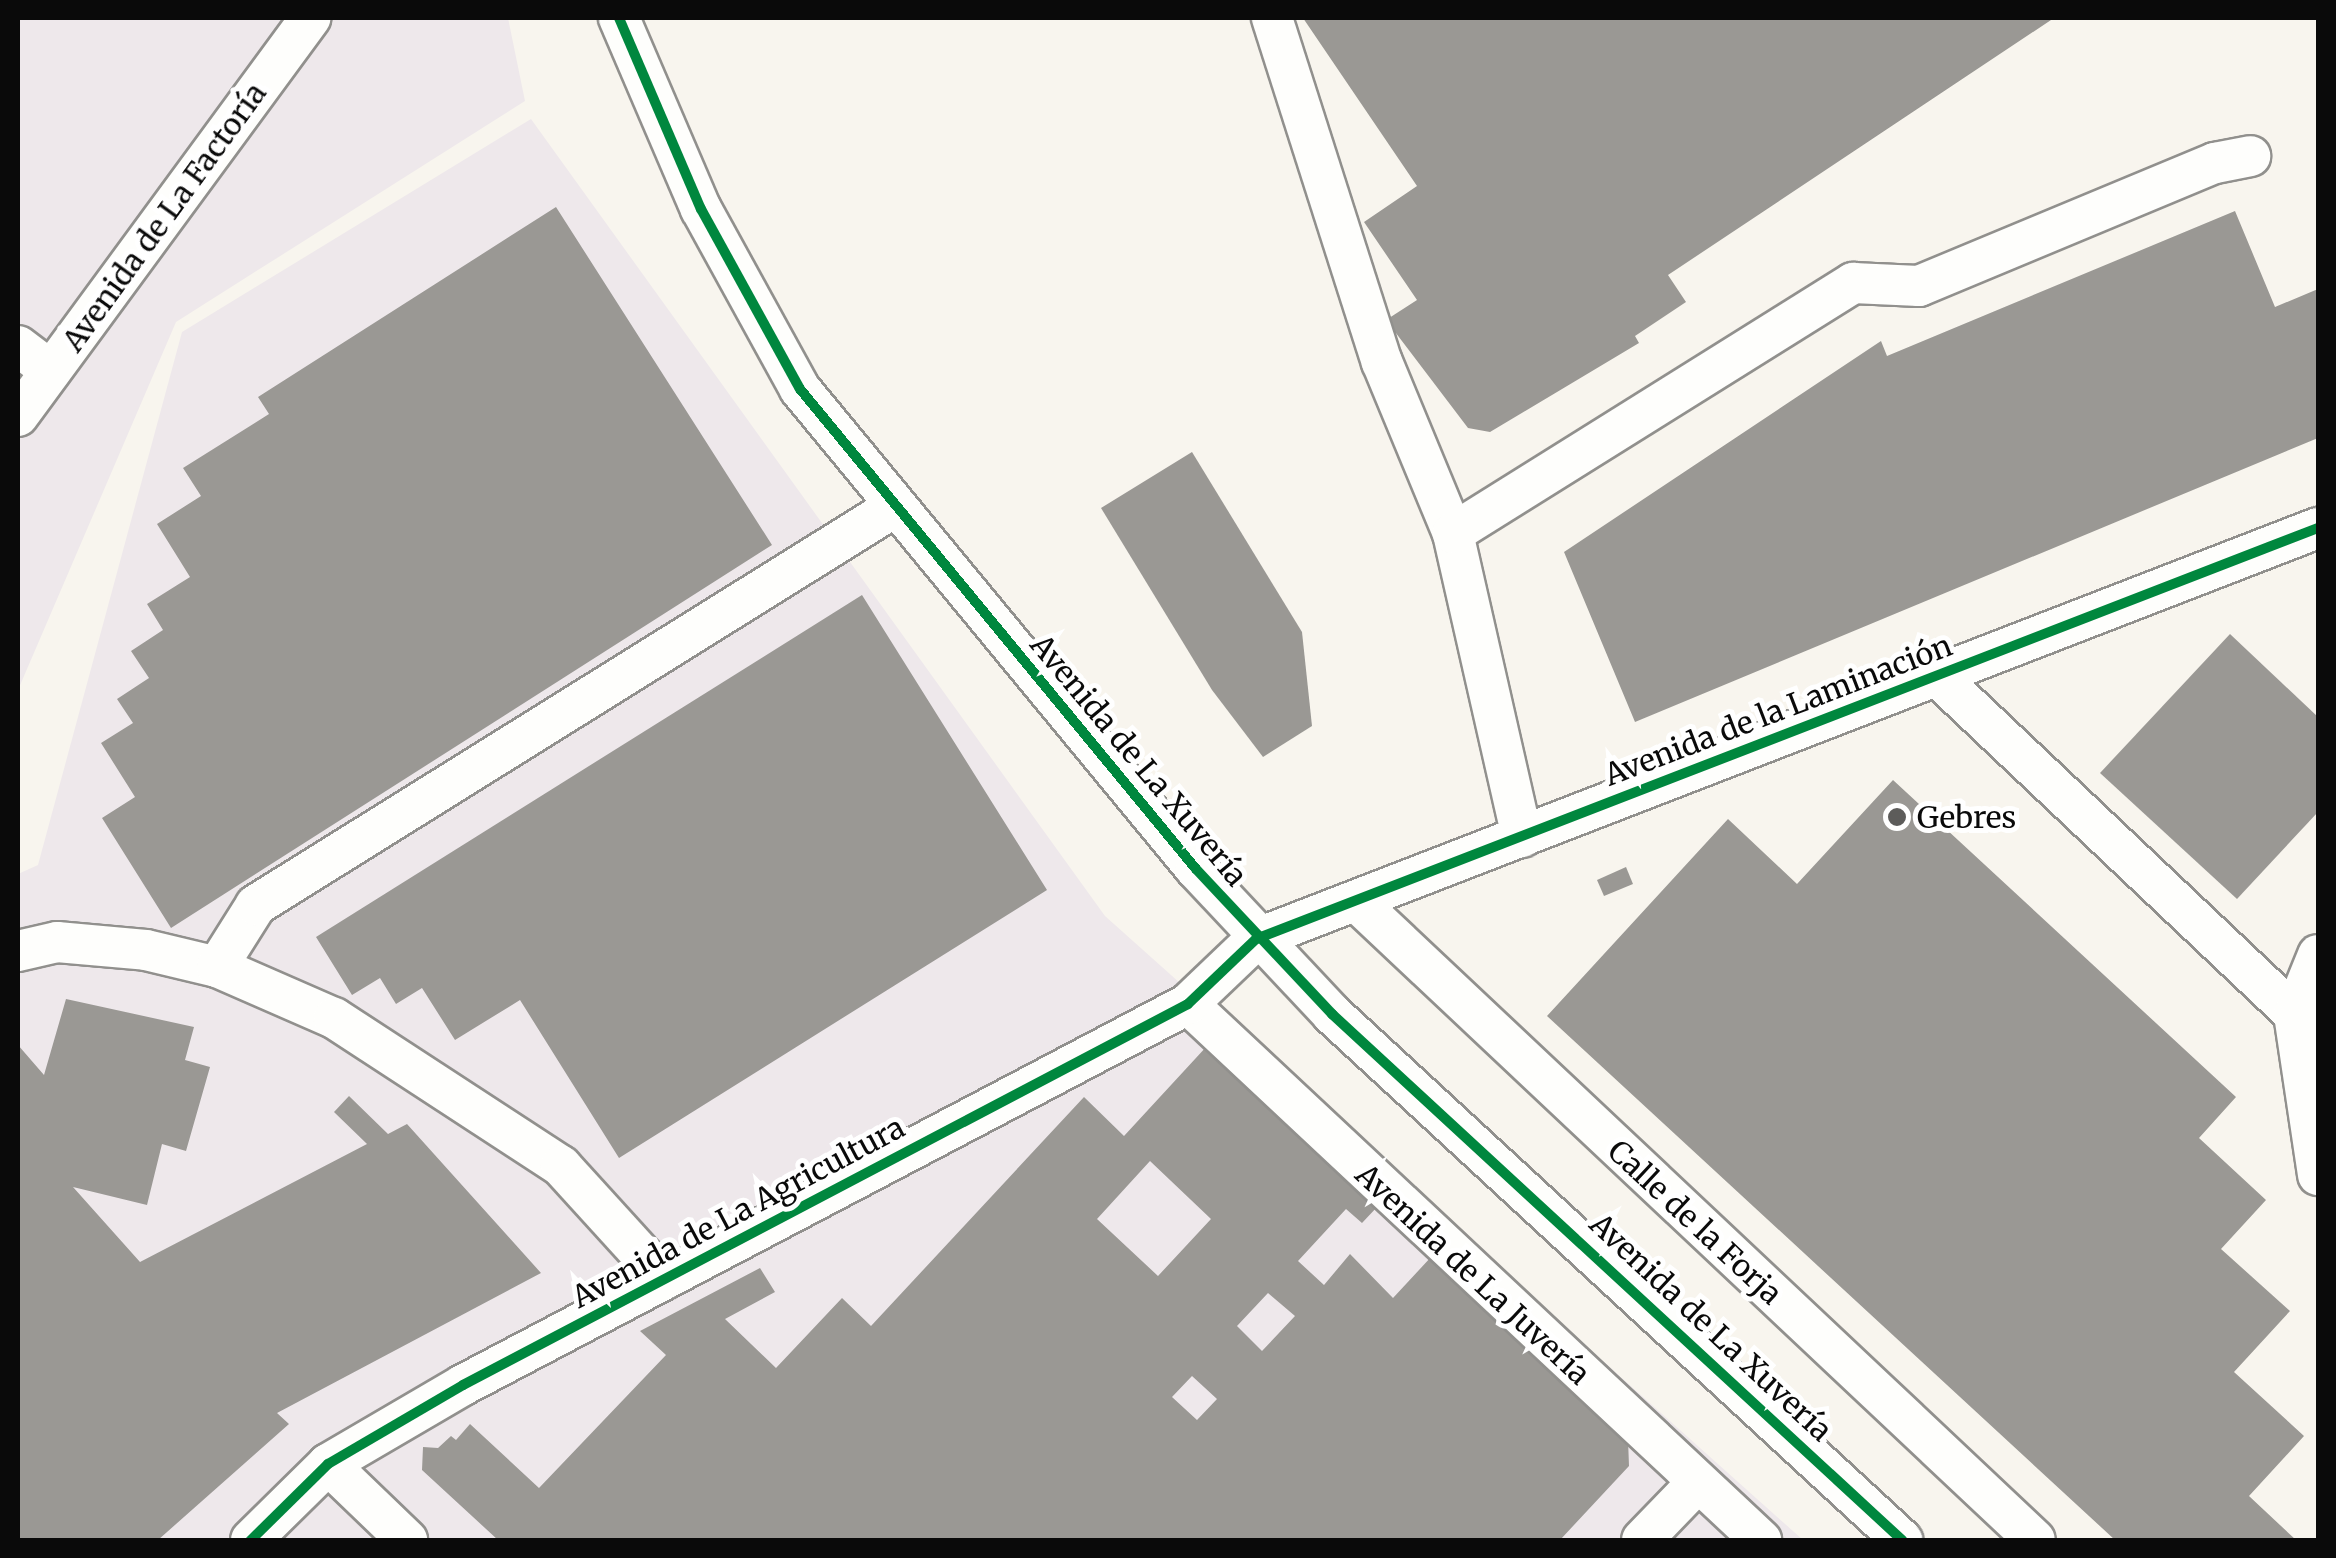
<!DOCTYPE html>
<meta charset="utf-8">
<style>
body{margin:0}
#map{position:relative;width:2336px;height:1558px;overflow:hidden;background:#f8f5ee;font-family:Merriweather,serif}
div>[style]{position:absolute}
.industrial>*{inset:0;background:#eee8eb}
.building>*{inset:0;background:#9a9894}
.roads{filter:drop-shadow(2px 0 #91908d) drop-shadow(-2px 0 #91908d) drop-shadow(0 2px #91908d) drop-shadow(0 -2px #91908d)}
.minor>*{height:40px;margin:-20px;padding:0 20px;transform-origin:20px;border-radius:20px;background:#fefefc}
.cycleway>*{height:10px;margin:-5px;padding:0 5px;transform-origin:5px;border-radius:5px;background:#00873e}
.dots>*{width:28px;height:28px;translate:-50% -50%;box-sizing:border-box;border:5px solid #fff;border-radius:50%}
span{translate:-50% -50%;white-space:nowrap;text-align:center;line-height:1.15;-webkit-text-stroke:10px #fff;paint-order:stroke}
.street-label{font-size:30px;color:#0a0a0a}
.poi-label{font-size:30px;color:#0a0a0a}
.left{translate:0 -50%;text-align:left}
.frame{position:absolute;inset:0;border:20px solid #0a0a0a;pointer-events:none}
</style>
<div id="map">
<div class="industrial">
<div style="clip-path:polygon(18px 18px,508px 18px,525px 101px,176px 322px,18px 690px)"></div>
<div style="clip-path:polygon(531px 119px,1105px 916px,1803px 1540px,18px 1540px,18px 874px,38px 865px,182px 332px)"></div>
</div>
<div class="building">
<div style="clip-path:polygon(1303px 18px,2054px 18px,1668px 275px,1686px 302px,1635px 336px,1639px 343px,1490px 432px,1468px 428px,1386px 320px,1417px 300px,1364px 222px,1417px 186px)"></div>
<div style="clip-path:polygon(556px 207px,772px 545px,171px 928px,102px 818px,135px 797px,101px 743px,133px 723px,117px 699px,149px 678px,131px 651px,163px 630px,147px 604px,190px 577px,157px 524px,201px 496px,183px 468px,269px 414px,258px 397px)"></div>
<div style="clip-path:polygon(2235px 211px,2275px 307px,2318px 289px,2318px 438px,1635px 722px,1564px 552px,1881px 341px,1887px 356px)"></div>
<div style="clip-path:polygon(1192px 452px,1302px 632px,1312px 726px,1263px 757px,1212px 690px,1101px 508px)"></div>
<div style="clip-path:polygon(862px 595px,1047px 890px,619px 1158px,520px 1000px,455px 1040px,422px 988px,396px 1004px,380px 978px,352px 995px,316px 937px)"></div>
<div style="clip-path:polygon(2230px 634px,2318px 717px,2318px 812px,2237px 899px,2100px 773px)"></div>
<div style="clip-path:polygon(1893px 780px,2236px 1097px,2199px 1138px,2266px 1200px,2221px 1249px,2290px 1311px,2234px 1372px,2304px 1436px,2249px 1496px,2296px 1540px,2115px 1540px,1547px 1016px,1728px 819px,1797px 884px)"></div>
<div style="clip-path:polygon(1626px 867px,1633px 884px,1604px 896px,1597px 880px)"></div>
<div style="clip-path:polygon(66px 999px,194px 1027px,185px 1060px,210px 1067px,186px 1151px,162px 1144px,147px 1205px,73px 1187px,140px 1262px,367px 1144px,334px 1112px,349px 1096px,388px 1134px,407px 1124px,541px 1273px,277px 1413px,289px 1424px,158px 1540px,18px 1540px,18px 1045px,44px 1075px)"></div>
<div style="clip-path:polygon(evenodd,1207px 1046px,1378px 1206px,1362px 1223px,1346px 1209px,1298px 1261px,1324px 1285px,1350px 1254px,1393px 1298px,1432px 1256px,1628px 1439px,1629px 1466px,1560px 1540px,498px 1540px,422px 1470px,423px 1447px,438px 1448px,451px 1436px,456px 1440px,470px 1424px,539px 1488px,666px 1355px,640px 1331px,760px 1268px,775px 1292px,725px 1319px,776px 1368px,842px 1298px,871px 1326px,1084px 1097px,1124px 1136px,1207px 1046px,1150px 1161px,1211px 1219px,1158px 1276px,1097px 1219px,1150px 1161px,1207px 1046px,1268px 1293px,1295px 1316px,1262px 1351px,1237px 1326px,1268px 1293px,1207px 1046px,1192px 1376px,1217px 1399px,1197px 1420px,1172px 1397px,1192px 1376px)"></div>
</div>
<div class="roads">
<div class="minor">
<div style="left:619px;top:18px;width:208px;rotate:66.8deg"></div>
<div style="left:701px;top:209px;width:205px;rotate:61.2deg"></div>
<div style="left:800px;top:389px;width:622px;rotate:50.48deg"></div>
<div style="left:1196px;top:869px;width:199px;rotate:46.8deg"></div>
<div style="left:1332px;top:1014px;width:776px;rotate:42.7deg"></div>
<div style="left:1272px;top:18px;width:361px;rotate:72.3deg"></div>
<div style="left:1382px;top:362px;width:185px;rotate:67.5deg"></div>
<div style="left:18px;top:346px;width:41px;rotate:37.1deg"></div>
<div style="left:18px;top:416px;width:494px;rotate:-53.7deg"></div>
<div style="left:1937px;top:676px;width:492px;rotate:43.4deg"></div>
<div style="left:2294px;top:1014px;width:163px;rotate:81.5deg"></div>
<div style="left:1522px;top:837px;width:312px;rotate:-102.8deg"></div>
<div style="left:1453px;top:533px;width:472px;rotate:-32deg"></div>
<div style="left:1853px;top:283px;width:66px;rotate:2.6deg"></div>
<div style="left:1919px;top:286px;width:321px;rotate:-22.6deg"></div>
<div style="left:2215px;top:163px;width:36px;rotate:-11deg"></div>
<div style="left:1356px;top:901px;width:932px;rotate:43.26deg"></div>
<div style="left:18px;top:951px;width:40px;rotate:-13deg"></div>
<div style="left:57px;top:942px;width:89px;rotate:5.1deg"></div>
<div style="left:146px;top:950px;width:73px;rotate:13.5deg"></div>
<div style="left:217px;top:967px;width:128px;rotate:23.6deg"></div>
<div style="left:334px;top:1018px;width:271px;rotate:33.1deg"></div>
<div style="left:561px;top:1166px;width:153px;rotate:47.7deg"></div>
<div style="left:2318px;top:955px;width:64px;rotate:112.1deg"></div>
<div style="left:2294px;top:1014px;width:24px;rotate:-5deg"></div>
<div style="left:217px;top:967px;width:73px;rotate:-57.8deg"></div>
<div style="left:256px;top:905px;width:754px;rotate:-31.94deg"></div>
<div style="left:1188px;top:1004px;width:785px;rotate:43.09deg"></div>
<div style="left:328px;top:1464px;width:110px;rotate:43.9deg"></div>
<div style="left:251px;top:1540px;width:108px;rotate:-44.6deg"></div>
<div style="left:328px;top:1464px;width:156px;rotate:-30.3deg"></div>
<div style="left:463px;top:1385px;width:819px;rotate:-27.72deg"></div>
<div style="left:1188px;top:1004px;width:94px;rotate:-43.7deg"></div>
<div style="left:1256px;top:939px;width:1139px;rotate:-21.16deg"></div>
<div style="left:1642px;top:1540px;width:78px;rotate:-46deg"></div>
</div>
</div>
<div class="cycleway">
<div style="left:619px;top:18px;width:208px;rotate:66.8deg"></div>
<div style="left:701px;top:209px;width:205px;rotate:61.2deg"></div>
<div style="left:800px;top:389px;width:622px;rotate:50.48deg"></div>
<div style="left:1196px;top:869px;width:199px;rotate:46.8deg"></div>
<div style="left:1332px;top:1014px;width:776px;rotate:42.7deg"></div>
<div style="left:251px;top:1540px;width:108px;rotate:-44.6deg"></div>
<div style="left:328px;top:1464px;width:156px;rotate:-30.3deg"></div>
<div style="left:463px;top:1385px;width:819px;rotate:-27.72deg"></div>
<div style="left:1188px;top:1004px;width:94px;rotate:-43.7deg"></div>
<div style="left:1256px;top:939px;width:1139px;rotate:-21.16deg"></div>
</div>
<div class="dots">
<div style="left:1897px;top:817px;background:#5d5c5a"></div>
</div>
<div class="street-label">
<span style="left:164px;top:217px;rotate:-54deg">Avenida de La Factoría</span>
<span style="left:1778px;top:710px;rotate:-21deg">Avenida de la Laminación</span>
<span style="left:1139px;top:760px;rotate:50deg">Avenida de La Xuvería</span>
<span style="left:738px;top:1212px;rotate:-28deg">Avenida de La Agricultura</span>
<span style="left:1695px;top:1222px;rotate:43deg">Calle de la Forja</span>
<span style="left:1473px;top:1274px;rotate:43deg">Avenida de La Juvería</span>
<span style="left:1711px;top:1327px;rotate:43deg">Avenida de La Xuvería</span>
</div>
<div class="poi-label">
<span class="left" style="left:1917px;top:817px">Gebres</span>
</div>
<div class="frame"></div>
</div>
